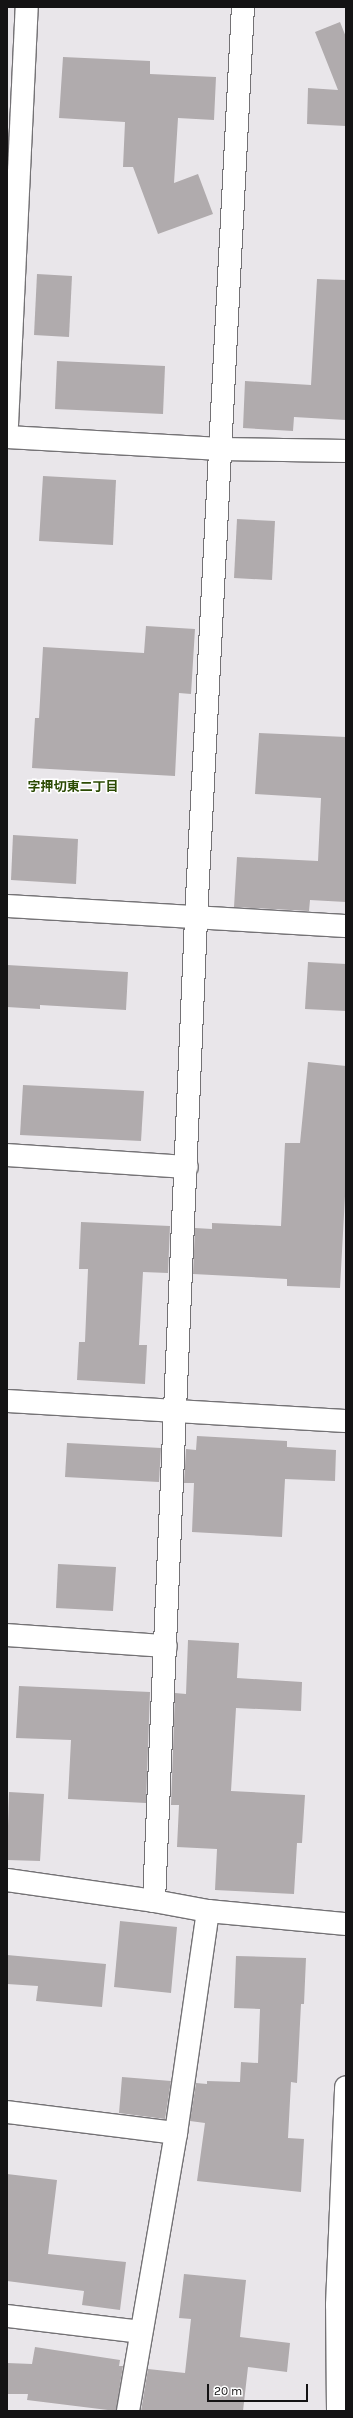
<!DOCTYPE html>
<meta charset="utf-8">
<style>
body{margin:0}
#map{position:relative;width:353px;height:2418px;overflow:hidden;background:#e9e6ea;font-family:Karla,"Noto Sans JP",sans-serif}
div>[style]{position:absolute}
.building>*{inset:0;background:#b0abad}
.roads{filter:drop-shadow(1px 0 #747275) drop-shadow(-1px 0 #747275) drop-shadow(0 1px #747275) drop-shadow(0 -1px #747275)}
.street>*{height:22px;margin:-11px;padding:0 11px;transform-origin:11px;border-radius:11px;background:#fff}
.secondary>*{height:22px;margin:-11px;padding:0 11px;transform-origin:11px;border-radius:11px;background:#fff}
span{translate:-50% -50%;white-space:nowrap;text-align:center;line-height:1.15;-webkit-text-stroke:3px #fff;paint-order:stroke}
.neighbourhood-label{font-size:13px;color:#2c4b04;font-weight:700}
.frame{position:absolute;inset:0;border:8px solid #141314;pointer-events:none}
.scale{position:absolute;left:207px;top:2384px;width:101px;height:18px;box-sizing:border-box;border:2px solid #141314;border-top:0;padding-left:5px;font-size:12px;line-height:14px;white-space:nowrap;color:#141314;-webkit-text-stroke:3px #fff;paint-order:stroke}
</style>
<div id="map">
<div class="building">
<div style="clip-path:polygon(340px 22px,346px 37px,346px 126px,307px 124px,308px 88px,338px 90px,315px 32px)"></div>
<div style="clip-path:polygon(63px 57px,150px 61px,150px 74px,216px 77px,214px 120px,178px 118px,174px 183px,198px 174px,213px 214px,158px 234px,133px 167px,123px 167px,125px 122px,59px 118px)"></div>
<div style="clip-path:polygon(37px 274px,72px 276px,69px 337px,34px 335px)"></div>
<div style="clip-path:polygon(317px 279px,346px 280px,346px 420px,294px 417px,293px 431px,243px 428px,245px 381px,311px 385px)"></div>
<div style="clip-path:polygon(57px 361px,165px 366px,163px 414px,55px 409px)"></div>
<div style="clip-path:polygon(43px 476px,116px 480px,113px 545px,39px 541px)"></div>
<div style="clip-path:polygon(237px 519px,275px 521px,272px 580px,234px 578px)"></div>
<div style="clip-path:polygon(146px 626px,195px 629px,191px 694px,179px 693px,175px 776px,32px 768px,35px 718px,39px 718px,43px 647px,144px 653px)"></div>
<div style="clip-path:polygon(259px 733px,346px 737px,346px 902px,310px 900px,309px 911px,234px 907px,237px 857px,318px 861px,321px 798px,255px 794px)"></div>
<div style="clip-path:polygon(13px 835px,78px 839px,76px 884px,11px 880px)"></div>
<div style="clip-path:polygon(308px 962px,346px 964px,346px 1011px,305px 1009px)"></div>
<div style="clip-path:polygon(7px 965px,128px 972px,126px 1010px,40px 1005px,40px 1009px,7px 1007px)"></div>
<div style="clip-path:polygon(308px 1062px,346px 1066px,346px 1178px,340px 1288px,287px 1286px,287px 1279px,193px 1274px,195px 1228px,212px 1229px,212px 1223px,281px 1226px,285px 1143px,300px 1143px)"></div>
<div style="clip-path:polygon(23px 1085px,144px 1091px,141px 1141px,20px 1135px)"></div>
<div style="clip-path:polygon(81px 1222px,170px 1226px,168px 1273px,143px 1272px,139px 1345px,147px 1345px,145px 1384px,77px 1380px,79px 1342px,85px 1342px,88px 1269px,79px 1269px)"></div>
<div style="clip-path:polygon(197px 1436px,287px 1441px,287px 1447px,336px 1450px,335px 1481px,285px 1479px,282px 1537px,192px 1532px,194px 1483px,184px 1483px,186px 1449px,196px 1450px)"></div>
<div style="clip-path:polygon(67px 1443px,161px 1448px,159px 1482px,65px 1477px)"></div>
<div style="clip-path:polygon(58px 1564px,116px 1567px,113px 1611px,56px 1608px)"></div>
<div style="clip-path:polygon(188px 1640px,239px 1643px,237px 1678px,302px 1682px,301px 1711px,236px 1708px,231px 1791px,305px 1795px,302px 1843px,297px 1843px,294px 1894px,215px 1890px,217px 1849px,177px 1847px,179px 1805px,171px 1805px,175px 1693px,186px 1694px)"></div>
<div style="clip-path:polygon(19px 1686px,150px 1692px,146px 1803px,68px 1799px,71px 1740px,16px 1738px)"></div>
<div style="clip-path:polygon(9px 1792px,44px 1794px,40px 1861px,7px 1860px)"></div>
<div style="clip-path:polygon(120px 1921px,177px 1927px,171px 1993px,114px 1987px)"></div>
<div style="clip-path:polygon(7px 1955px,106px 1964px,102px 2007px,36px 2001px,38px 1986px,7px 1984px)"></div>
<div style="clip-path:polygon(236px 1956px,306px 1958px,304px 2004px,301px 2004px,297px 2083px,291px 2082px,288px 2138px,304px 2139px,301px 2192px,197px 2181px,205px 2123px,190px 2121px,196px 2083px,207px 2084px,207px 2081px,240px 2082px,241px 2062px,258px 2063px,260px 2009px,234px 2008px)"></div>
<div style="clip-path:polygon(122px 2077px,171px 2081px,165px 2119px,119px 2113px)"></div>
<div style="clip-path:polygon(7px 2174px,57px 2180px,48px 2254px,126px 2262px,120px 2310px,82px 2305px,84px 2291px,7px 2281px)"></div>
<div style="clip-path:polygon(184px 2274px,246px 2280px,240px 2337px,290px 2343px,287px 2372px,248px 2367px,243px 2411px,141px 2411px,148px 2369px,185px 2373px,191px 2319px,179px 2318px)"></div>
<div style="clip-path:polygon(35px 2347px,120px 2360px,119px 2366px,123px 2366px,116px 2411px,27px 2400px,28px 2394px,7px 2394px,7px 2363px,32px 2364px)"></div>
</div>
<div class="roads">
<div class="street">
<div style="left:7px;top:425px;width:418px;rotate:-87.3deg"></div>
<div style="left:7px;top:437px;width:214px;rotate:3.2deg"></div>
<div style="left:221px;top:449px;width:125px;rotate:0.9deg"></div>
<div style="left:7px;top:906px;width:340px;rotate:3.4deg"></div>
<div style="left:7px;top:1155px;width:180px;rotate:3.8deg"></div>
<div style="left:7px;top:1401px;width:340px;rotate:3.4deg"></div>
<div style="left:7px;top:1635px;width:159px;rotate:4deg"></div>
<div style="left:7px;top:1880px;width:148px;rotate:8.1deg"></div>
<div style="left:154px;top:1901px;width:55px;rotate:10.5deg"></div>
<div style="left:208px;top:1911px;width:139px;rotate:5.4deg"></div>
<div style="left:154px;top:1901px;width:984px;rotate:-87.55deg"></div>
<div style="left:196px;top:918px;width:912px;rotate:-87.05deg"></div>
<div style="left:7px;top:2112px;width:170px;rotate:7.1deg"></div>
<div style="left:7px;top:2316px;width:135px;rotate:6.8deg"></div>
<div style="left:128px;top:2411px;width:282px;rotate:-80.2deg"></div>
<div style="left:176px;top:2133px;width:224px;rotate:-81.8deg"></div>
</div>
<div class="secondary">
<div style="left:338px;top:2411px;width:106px;rotate:-90.5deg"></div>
<div style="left:337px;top:2305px;width:218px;rotate:-87.6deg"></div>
</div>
</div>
<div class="neighbourhood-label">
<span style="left:73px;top:787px">字押切東二丁目</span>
</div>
<div class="frame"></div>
<div class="scale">20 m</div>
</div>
